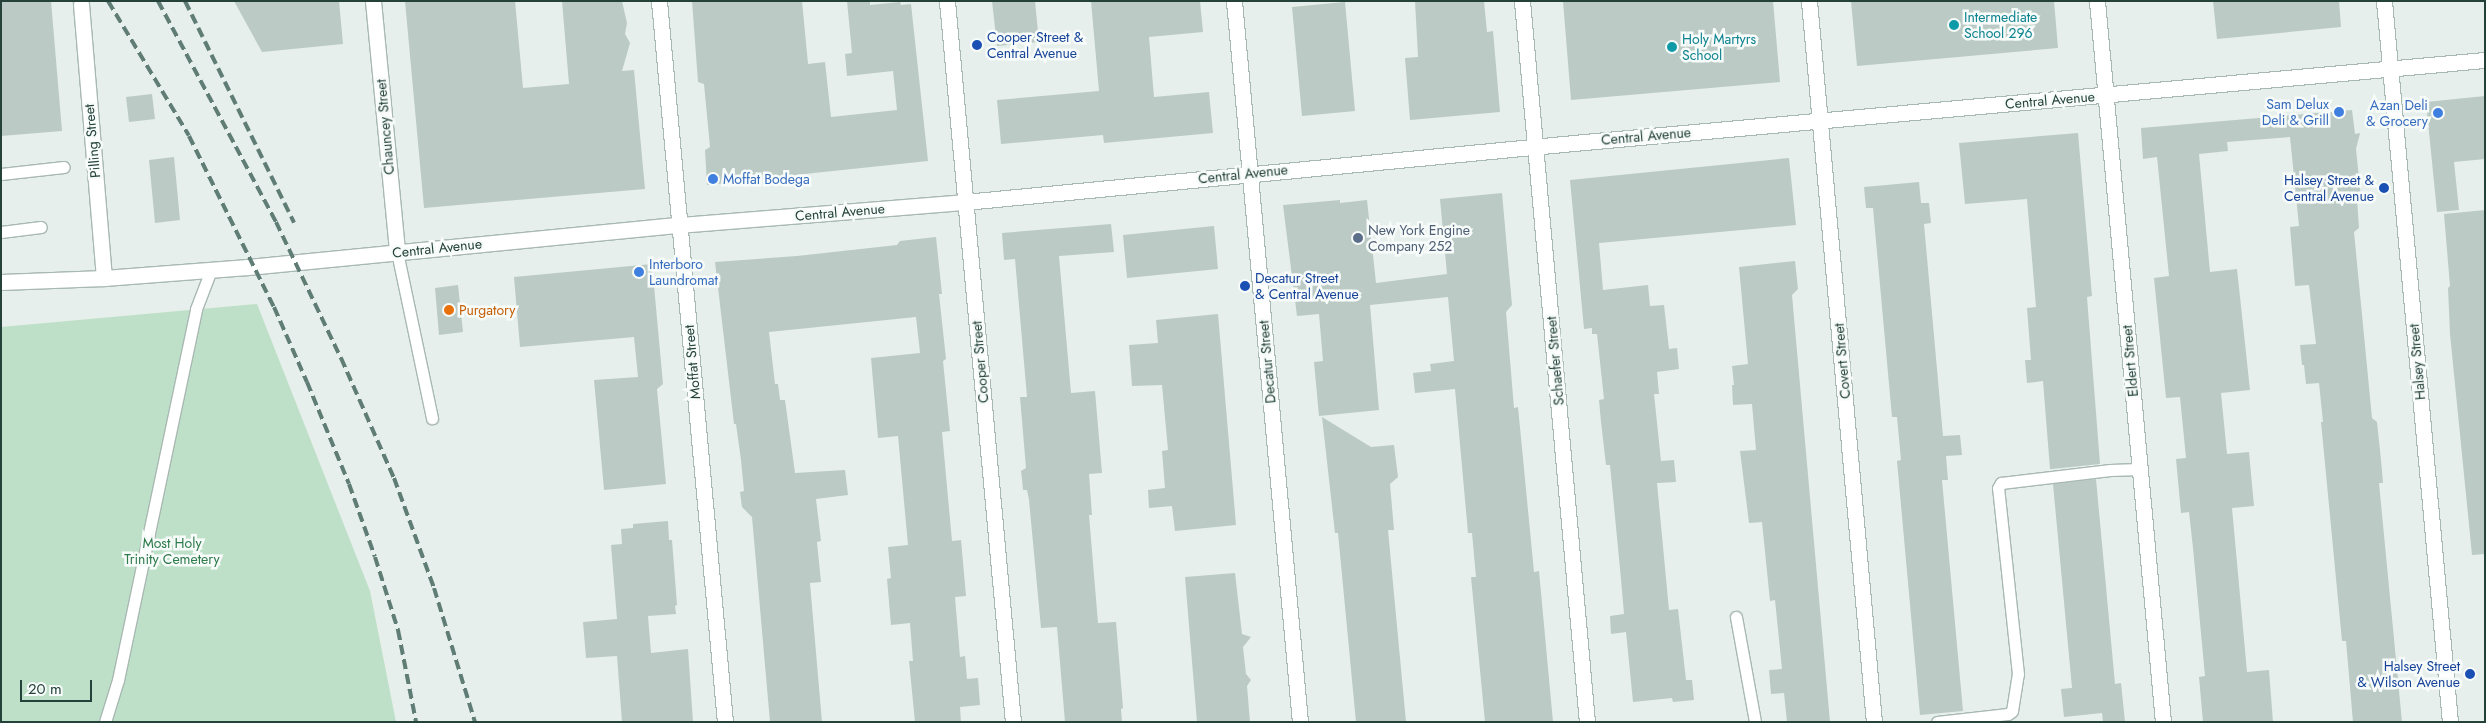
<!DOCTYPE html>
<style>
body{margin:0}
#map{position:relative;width:2486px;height:723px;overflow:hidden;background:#e6efeb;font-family:Jost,sans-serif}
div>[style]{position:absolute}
.green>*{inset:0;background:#bfe0c8}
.building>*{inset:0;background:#bbcac4}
.roads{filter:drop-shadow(1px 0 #a8b8b2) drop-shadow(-1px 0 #a8b8b2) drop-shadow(0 1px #a8b8b2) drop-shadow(0 -1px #a8b8b2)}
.lane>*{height:11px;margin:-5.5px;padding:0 5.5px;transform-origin:5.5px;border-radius:5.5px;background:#fff}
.street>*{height:15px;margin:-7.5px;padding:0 7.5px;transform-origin:7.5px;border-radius:7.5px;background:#fff}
.secondary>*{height:15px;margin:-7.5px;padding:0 7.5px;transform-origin:7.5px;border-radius:7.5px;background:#fff}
.rail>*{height:4px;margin-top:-2px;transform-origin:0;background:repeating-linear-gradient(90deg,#5f7d75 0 10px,transparent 0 15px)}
.dots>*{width:14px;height:14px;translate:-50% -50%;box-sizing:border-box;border:2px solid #f7fbf9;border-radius:50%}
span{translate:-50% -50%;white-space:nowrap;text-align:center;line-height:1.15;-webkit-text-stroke:5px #f7fbf9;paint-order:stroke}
.culture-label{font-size:14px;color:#0d838f}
.left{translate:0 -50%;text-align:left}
.transit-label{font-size:14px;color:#164399}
.right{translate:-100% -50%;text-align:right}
.street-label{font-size:14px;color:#24423a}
.shop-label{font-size:14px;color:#366cbe}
.service-label{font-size:14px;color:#4e5e75}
.food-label{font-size:14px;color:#c56008}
.park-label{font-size:14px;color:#2d7a4b}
.frame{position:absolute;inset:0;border:2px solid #24423a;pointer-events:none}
.scale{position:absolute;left:20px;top:680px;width:72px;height:22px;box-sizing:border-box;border:2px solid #24423a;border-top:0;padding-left:6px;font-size:15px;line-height:18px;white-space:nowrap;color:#24423a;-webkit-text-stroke:4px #f7fbf9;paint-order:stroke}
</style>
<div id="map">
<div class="green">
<div style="clip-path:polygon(257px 304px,370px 591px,396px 722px,1px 722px,1px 327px)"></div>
</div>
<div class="building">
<div style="clip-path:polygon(1px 1px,51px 1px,62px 131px,1px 136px)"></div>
<div style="clip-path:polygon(234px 1px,339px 1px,343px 44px,262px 52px)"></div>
<div style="clip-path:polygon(405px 1px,515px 1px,523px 88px,569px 84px,562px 1px,622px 1px,627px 23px,625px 34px,630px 43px,622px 71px,634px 70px,645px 189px,424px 208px)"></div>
<div style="clip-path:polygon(692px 1px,802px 1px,808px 64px,825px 62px,831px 117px,897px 110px,893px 71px,847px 76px,845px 54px,852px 53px,847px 1px,870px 1px,870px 5px,900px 2px,901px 5px,911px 4px,928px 161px,795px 175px,795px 177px,707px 185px,705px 150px,710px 147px,704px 84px,698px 82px)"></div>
<div style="clip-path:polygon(992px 1px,1035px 1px,1039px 42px,997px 46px)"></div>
<div style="clip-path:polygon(1091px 1px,1200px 1px,1203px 32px,1149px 37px,1154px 97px,1209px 92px,1213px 133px,1104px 143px,1103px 135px,1001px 144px,997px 100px,1099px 91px)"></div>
<div style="clip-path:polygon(1415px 1px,1484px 1px,1487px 32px,1493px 31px,1500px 112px,1410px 120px,1405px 58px,1418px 57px)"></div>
<div style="clip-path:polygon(1563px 1px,1773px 1px,1780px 82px,1571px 100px)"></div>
<div style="clip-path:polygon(1851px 1px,2054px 1px,2058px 48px,1857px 66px)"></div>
<div style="clip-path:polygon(2213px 1px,2339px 1px,2341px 27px,2217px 39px)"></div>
<div style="clip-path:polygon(1345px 2px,1355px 111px,1302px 116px,1292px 7px)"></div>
<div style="clip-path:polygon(152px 94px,155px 119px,129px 122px,126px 97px)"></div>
<div style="clip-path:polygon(2485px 96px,2485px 159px,2454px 162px,2459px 210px,2437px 212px,2426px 102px)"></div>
<div style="clip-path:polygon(2352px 110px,2355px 134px,2360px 133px,2356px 149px,2361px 198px,2357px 199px,2359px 228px,2354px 232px,2372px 418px,2377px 422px,2381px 460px,2383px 483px,2379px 483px,2402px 722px,2353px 722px,2346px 641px,2342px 641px,2321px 422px,2323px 422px,2319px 383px,2306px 384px,2304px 365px,2302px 365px,2300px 345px,2316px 344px,2309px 285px,2295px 286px,2290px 227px,2299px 226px,2290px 137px,2227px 142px,2228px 151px,2199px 154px,2210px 272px,2237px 269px,2250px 390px,2221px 393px,2227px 454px,2249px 452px,2254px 506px,2232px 508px,2247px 672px,2269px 670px,2273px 722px,2203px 722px,2199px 677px,2205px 676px,2193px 548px,2189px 512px,2181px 513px,2176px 459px,2186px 458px,2180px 397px,2166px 398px,2154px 278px,2169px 276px,2157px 157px,2143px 159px,2141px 128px)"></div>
<div style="clip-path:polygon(2078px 133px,2092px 296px,2087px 297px,2100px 464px,2052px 469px,2050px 469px,2043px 381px,2027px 383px,2025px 360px,2031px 360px,2027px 308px,2036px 307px,2027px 199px,1965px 204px,1959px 143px)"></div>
<div style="clip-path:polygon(174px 157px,180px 220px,155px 223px,149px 160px)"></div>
<div style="clip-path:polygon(1789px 158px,1796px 225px,1599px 243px,1603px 290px,1648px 285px,1650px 306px,1664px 305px,1669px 349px,1677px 348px,1679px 369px,1657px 372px,1659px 394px,1654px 394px,1661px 461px,1674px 460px,1676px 482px,1657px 483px,1669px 610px,1678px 609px,1686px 680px,1692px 680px,1694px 700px,1673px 702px,1672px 698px,1633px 702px,1626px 632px,1611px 634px,1610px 616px,1624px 614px,1621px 579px,1610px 465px,1606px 465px,1601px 422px,1599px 400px,1604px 399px,1597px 334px,1592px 334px,1592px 328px,1584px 329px,1570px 180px)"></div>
<div style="clip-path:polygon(1919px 182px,1921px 203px,1929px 203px,1931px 223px,1924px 224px,1943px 436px,1960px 435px,1962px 455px,1946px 456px,1948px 480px,1942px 480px,1963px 711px,1920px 715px,1897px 461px,1901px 460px,1897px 417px,1892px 417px,1873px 208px,1866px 208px,1864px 187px)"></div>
<div style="clip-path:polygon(1502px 193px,1512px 305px,1506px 312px,1514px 408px,1518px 407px,1534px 572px,1539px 571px,1553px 722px,1485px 722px,1471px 577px,1476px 577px,1472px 533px,1468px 533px,1455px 389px,1415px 393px,1413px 373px,1431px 371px,1430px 364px,1454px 361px,1448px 297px,1370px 305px,1379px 410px,1319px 416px,1314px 362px,1323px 361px,1319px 314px,1297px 316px,1283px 205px,1340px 200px,1340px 203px,1367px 200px,1376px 283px,1447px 274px,1440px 199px)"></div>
<div style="clip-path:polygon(2485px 210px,2485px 554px,2472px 555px,2450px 334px,2448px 288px,2450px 286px,2444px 214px)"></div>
<div style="clip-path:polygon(1111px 224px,1114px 252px,1059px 256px,1071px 393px,1095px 391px,1102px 473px,1089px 474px,1092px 515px,1089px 515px,1098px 623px,1116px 622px,1123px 708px,1121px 709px,1122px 722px,1065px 722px,1057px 627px,1041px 628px,1029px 500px,1027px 490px,1023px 490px,1022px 479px,1021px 471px,1026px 468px,1020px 397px,1027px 397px,1015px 259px,1004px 260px,1002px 233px)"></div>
<div style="clip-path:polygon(1214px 226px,1218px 269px,1127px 278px,1123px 235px)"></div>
<div style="clip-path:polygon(936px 237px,942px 294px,939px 294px,946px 359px,943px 361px,950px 431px,942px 432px,952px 541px,961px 540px,966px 596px,955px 597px,960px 657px,965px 656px,967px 679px,978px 678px,980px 705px,960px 707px,961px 722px,915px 722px,909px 661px,913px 661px,910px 623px,891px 625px,887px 579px,891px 578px,888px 547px,908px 545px,898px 436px,878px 438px,871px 358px,920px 353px,916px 317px,769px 332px,775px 384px,778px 384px,780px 400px,785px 400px,795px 473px,845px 470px,848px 495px,816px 499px,821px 541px,817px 542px,821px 582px,810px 583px,822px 722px,770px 722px,752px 517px,742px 507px,740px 492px,744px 491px,741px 460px,736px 424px,734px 424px,715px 262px,797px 256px,897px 245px,900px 241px)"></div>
<div style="clip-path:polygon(1795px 261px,1798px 289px,1792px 295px,1830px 722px,1787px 722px,1784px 693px,1771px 694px,1769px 670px,1782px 669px,1775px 600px,1770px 601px,1762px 522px,1749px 523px,1740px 451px,1756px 450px,1752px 404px,1733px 405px,1732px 385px,1734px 385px,1732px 366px,1748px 364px,1739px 267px)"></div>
<div style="clip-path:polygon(652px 264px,663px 384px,657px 389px,666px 484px,604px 490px,594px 380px,638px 377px,634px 337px,520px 347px,514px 277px)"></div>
<div style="clip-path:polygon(458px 285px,463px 332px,439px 335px,435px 288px)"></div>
<div style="clip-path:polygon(1218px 314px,1236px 525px,1175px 531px,1172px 506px,1149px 508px,1148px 490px,1165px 488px,1162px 451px,1168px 450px,1162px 385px,1132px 386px,1129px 345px,1158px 343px,1156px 320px)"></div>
<div style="clip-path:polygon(1322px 417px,1371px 447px,1394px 445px,1398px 477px,1390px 484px,1394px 530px,1388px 530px,1406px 722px,1356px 722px,1338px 533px,1335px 533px)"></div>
<div style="clip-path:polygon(2096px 479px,2115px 684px,2121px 683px,2125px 722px,2103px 722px,2102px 713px,2064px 717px,2061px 689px,2072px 688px,2053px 484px)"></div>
<div style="clip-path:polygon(668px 521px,669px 540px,672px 540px,677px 605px,675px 606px,676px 614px,648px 616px,651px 653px,688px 649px,693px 722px,622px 722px,617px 656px,586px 658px,583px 622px,617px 619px,611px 545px,622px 544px,621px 529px,633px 528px,633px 524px)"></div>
<div style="clip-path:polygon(1235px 573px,1242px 634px,1251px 637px,1243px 647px,1246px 674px,1251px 680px,1247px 686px,1250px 722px,1197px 722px,1185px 577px)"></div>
</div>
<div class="roads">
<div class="lane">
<div style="left:1px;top:174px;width:63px;rotate:-6.3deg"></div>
<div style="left:1px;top:232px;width:40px;rotate:-7.1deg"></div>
<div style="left:397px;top:252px;width:170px;rotate:78.1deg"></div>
<div style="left:1736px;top:617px;width:107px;rotate:79.7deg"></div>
<div style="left:105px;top:722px;width:44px;rotate:-72.8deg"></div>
<div style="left:118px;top:680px;width:379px;rotate:-78.1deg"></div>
<div style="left:196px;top:309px;width:42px;rotate:-69deg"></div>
<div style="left:1937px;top:722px;width:71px;rotate:-6.4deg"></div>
<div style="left:2008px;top:714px;width:5px;rotate:-37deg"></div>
<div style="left:2012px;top:711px;width:37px;rotate:-81deg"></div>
<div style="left:2018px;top:674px;width:187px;rotate:-96.1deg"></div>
<div style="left:1998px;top:488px;width:6px;rotate:-59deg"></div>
<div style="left:2001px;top:483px;width:110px;rotate:-6.8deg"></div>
<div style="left:2110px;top:470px;width:29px;rotate:-2deg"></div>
</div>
<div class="street">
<div style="left:373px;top:1px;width:252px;rotate:84.5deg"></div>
<div style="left:659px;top:1px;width:724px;rotate:84.77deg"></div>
<div style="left:1234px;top:1px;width:724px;rotate:84.77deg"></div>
<div style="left:1522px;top:1px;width:724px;rotate:84.85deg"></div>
<div style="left:1809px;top:1px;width:724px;rotate:84.85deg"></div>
<div style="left:2097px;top:1px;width:724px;rotate:84.77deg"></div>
<div style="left:2384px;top:1px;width:724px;rotate:84.77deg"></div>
<div style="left:81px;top:4px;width:275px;rotate:85.2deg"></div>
<div style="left:1px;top:282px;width:103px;rotate:-2.2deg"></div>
<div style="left:104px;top:278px;width:144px;rotate:-4.4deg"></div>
<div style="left:248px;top:267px;width:433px;rotate:-5.6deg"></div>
<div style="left:679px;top:225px;width:287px;rotate:-4.6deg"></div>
<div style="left:965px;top:202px;width:601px;rotate:-5.54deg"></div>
<div style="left:1563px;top:144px;width:926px;rotate:-5.21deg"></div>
</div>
<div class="secondary">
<div style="left:947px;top:1px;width:724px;rotate:84.77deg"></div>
</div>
</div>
<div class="rail">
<div style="left:108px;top:1px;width:157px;rotate:59deg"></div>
<div style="left:189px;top:136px;width:191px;rotate:63.6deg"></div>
<div style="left:274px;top:307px;width:82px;rotate:66.3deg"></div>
<div style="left:307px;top:382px;width:110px;rotate:67.6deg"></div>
<div style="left:349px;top:484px;width:77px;rotate:70.4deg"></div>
<div style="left:375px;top:557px;width:77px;rotate:72.5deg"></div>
<div style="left:398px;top:630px;width:94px;rotate:78.9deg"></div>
<div style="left:158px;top:1px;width:251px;rotate:61.9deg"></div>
<div style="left:276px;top:222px;width:151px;rotate:64.5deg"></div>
<div style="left:341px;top:358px;width:131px;rotate:66.2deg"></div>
<div style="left:394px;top:478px;width:117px;rotate:70deg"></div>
<div style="left:434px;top:588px;width:140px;rotate:73deg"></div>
<div style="left:185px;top:1px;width:247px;rotate:63.8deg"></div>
</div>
<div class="dots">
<div style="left:1954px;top:25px;background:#0f9aa8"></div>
<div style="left:977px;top:45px;background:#1a4fb4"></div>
<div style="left:1672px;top:47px;background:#0f9aa8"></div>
<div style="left:2339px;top:112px;background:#3f7fe0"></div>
<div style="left:2438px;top:113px;background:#3f7fe0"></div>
<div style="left:713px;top:179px;background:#3f7fe0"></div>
<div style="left:2384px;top:188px;background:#1a4fb4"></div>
<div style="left:1358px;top:238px;background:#5c6f8a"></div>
<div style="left:639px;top:272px;background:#3f7fe0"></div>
<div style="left:1245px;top:286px;background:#1a4fb4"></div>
<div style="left:449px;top:310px;background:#e8710a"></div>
<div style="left:2470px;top:674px;background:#1a4fb4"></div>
</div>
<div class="culture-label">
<span class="left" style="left:1964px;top:25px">Intermediate<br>School 296</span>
<span class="left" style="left:1682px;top:47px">Holy Martyrs<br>School</span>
</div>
<div class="transit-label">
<span class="left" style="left:987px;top:45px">Cooper Street &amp;<br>Central Avenue</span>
<span class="right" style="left:2374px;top:188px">Halsey Street &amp;<br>Central Avenue</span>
<span class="left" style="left:1255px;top:286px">Decatur Street<br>&amp; Central Avenue</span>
<span class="right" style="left:2460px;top:674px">Halsey Street<br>&amp; Wilson Avenue</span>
</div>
<div class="street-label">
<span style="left:2050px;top:100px;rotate:-5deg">Central Avenue</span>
<span style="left:385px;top:127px;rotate:-95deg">Chauncey Street</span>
<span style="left:1646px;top:136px;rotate:-5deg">Central Avenue</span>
<span style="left:92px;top:141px;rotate:-95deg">Pilling Street</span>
<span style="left:1243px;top:174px;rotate:-6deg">Central Avenue</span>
<span style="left:840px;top:212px;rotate:-5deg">Central Avenue</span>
<span style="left:437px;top:248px;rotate:-6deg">Central Avenue</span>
<span style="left:1555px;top:361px;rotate:-95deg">Schaefer Street</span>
<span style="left:1842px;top:361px;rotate:-95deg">Covert Street</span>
<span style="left:2130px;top:361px;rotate:-95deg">Eldert Street</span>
<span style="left:692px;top:362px;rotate:-95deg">Moffat Street</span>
<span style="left:980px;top:362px;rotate:-95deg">Cooper Street</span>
<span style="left:1267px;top:362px;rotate:-95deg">Decatur Street</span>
<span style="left:2417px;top:362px;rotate:-95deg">Halsey Street</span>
</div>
<div class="shop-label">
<span class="right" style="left:2329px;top:112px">Sam Delux<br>Deli &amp; Grill</span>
<span class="right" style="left:2428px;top:113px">Azan Deli<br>&amp; Grocery</span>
<span class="left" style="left:723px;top:179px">Moffat Bodega</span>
<span class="left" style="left:649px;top:272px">Interboro<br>Laundromat</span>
</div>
<div class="service-label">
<span class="left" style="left:1368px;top:238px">New York Engine<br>Company 252</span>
</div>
<div class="food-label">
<span class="left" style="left:459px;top:310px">Purgatory</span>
</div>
<div class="park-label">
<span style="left:172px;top:551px">Most Holy<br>Trinity Cemetery</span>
</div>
<div class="frame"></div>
<div class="scale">20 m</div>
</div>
